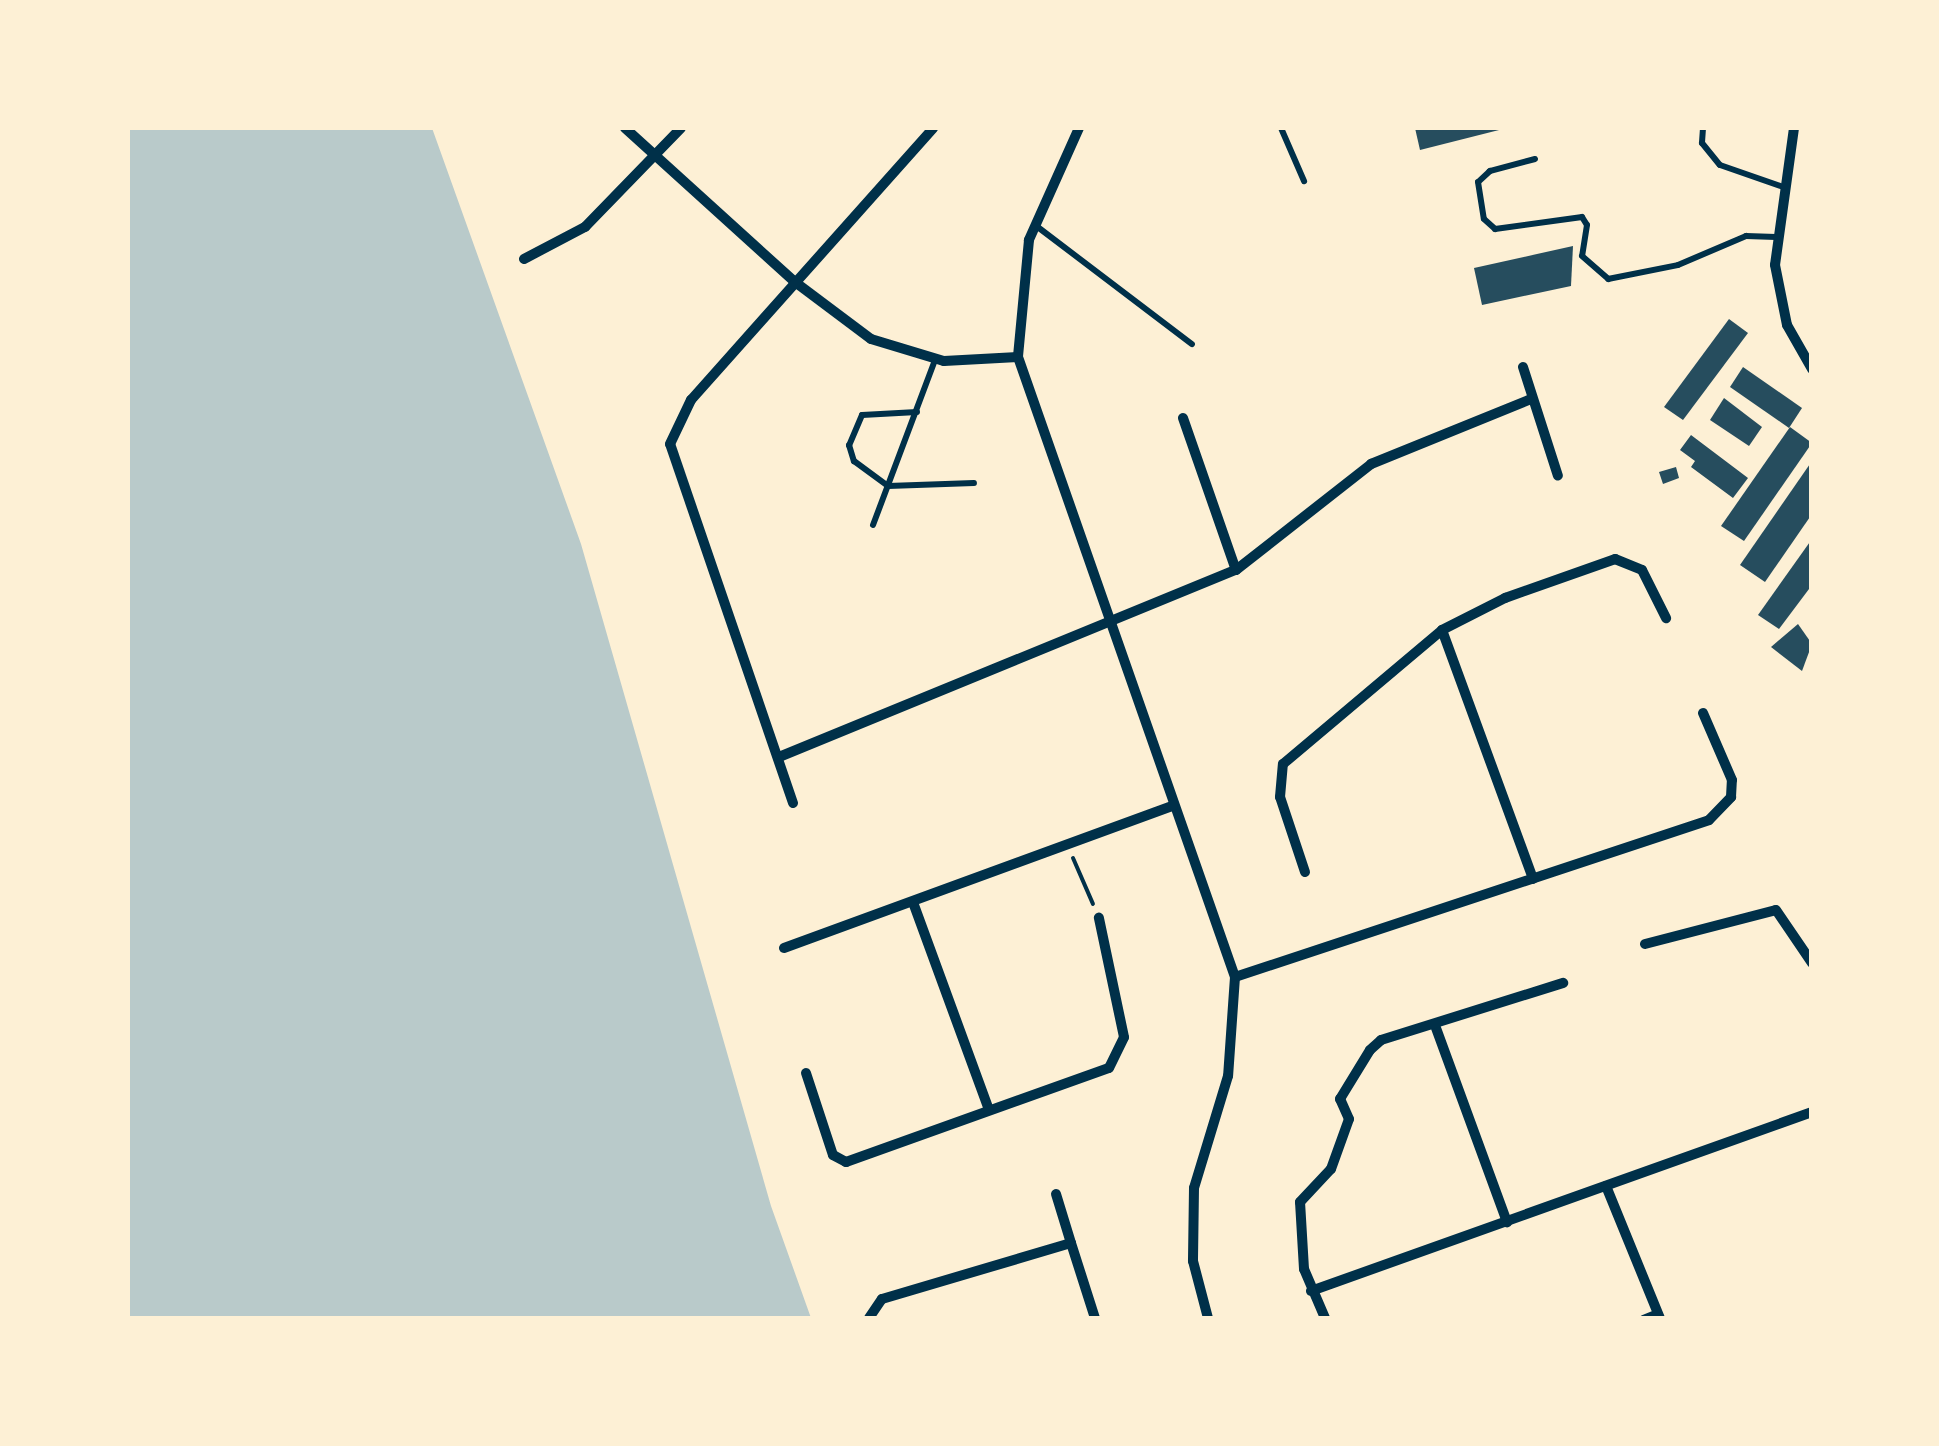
<!DOCTYPE html>
<style>
body{margin:0}
#map{position:relative;width:1939px;height:1446px;overflow:hidden;background:#fdf0d5;font-family:"Noto Serif",serif}
div>[style]{position:absolute}
.green>*{inset:0;background:#b9caca}
.building>*{inset:0;background:#264d5e}
.path>*{height:4px;margin:-2px;padding:0 2px;transform-origin:2px;border-radius:2px;background:#003049}
.service>*{height:6px;margin:-3px;padding:0 3px;transform-origin:3px;border-radius:3px;background:#003049}
.minor>*{height:10px;margin:-5px;padding:0 5px;transform-origin:5px;border-radius:5px;background:#003049}
span{translate:-50% -50%;white-space:nowrap;text-align:center;line-height:1.15;-webkit-text-stroke:9px #fdf0d5;paint-order:stroke}
.frame{position:absolute;inset:0;border:130px solid #fdf0d5;pointer-events:none}
</style>
<div id="map">
<div class="green">
<div style="clip-path:polygon(128px 128px,432px 128px,581px 544px,771px 1206px,811px 1318px,128px 1318px)"></div>
</div>
<div class="building">
<div style="clip-path:polygon(1415px 128px,1503px 128px,1503px 129px,1420px 150px)"></div>
<div style="clip-path:polygon(1573px 246px,1571px 286px,1482px 305px,1474px 268px)"></div>
<div style="clip-path:polygon(1729px 319px,1748px 333px,1683px 420px,1664px 407px)"></div>
<div style="clip-path:polygon(1743px 367px,1802px 408px,1789px 428px,1730px 387px)"></div>
<div style="clip-path:polygon(1724px 398px,1762px 427px,1749px 446px,1710px 420px)"></div>
<div style="clip-path:polygon(1790px 427px,1812px 443px,1744px 541px,1721px 526px)"></div>
<div style="clip-path:polygon(1691px 435px,1748px 478px,1733px 498px,1691px 467px,1695px 461px,1680px 450px)"></div>
<div style="clip-path:polygon(1812px 461px,1812px 514px,1765px 582px,1740px 565px)"></div>
<div style="clip-path:polygon(1676px 467px,1679px 478px,1663px 484px,1659px 472px)"></div>
<div style="clip-path:polygon(1812px 539px,1812px 585px,1779px 629px,1758px 615px)"></div>
<div style="clip-path:polygon(1798px 624px,1812px 644px,1802px 671px,1771px 647px)"></div>
</div>
<div class="path">
<div style="left:1073px;top:858px;width:50px;rotate:66.5deg"></div>
</div>
<div class="service">
<div style="left:1281px;top:128px;width:58px;rotate:66.5deg"></div>
<div style="left:1703px;top:128px;width:15px;rotate:94deg"></div>
<div style="left:1702px;top:143px;width:28px;rotate:51deg"></div>
<div style="left:1720px;top:165px;width:67px;rotate:19.2deg"></div>
<div style="left:1535px;top:159px;width:47px;rotate:165.1deg"></div>
<div style="left:1490px;top:171px;width:16px;rotate:137deg"></div>
<div style="left:1478px;top:182px;width:37px;rotate:81deg"></div>
<div style="left:1484px;top:219px;width:15px;rotate:42deg"></div>
<div style="left:1495px;top:229px;width:88px;rotate:-7.9deg"></div>
<div style="left:1582px;top:217px;width:9px;rotate:58deg"></div>
<div style="left:1587px;top:225px;width:31px;rotate:99deg"></div>
<div style="left:1582px;top:256px;width:35px;rotate:41deg"></div>
<div style="left:1608px;top:279px;width:71px;rotate:-11.3deg"></div>
<div style="left:1678px;top:265px;width:74px;rotate:-23.1deg"></div>
<div style="left:1746px;top:236px;width:30px;rotate:2deg"></div>
<div style="left:1035px;top:225px;width:197px;rotate:37.2deg"></div>
<div style="left:917px;top:412px;width:55px;rotate:176.9deg"></div>
<div style="left:862px;top:415px;width:33px;rotate:113deg"></div>
<div style="left:849px;top:445px;width:17px;rotate:73deg"></div>
<div style="left:854px;top:461px;width:42px;rotate:36.3deg"></div>
<div style="left:888px;top:486px;width:86px;rotate:-2deg"></div>
<div style="left:873px;top:525px;width:176px;rotate:-69.4deg"></div>
<div style="left:1643px;top:1318px;width:16px;rotate:-22deg"></div>
</div>
<div class="minor">
<div style="left:625px;top:128px;width:229px;rotate:42.2deg"></div>
<div style="left:795px;top:282px;width:95px;rotate:36.9deg"></div>
<div style="left:871px;top:339px;width:76px;rotate:16.8deg"></div>
<div style="left:944px;top:361px;width:74px;rotate:-3.1deg"></div>
<div style="left:1079px;top:128px;width:123px;rotate:114.1deg"></div>
<div style="left:1029px;top:240px;width:118px;rotate:95.4deg"></div>
<div style="left:1018px;top:357px;width:657px;rotate:70.71deg"></div>
<div style="left:1235px;top:977px;width:99px;rotate:94deg"></div>
<div style="left:1228px;top:1076px;width:117px;rotate:106.9deg"></div>
<div style="left:1194px;top:1188px;width:73px;rotate:90.8deg"></div>
<div style="left:1193px;top:1261px;width:59px;rotate:75.3deg"></div>
<div style="left:1794px;top:128px;width:138px;rotate:97.9deg"></div>
<div style="left:1775px;top:265px;width:61px;rotate:78.7deg"></div>
<div style="left:1787px;top:325px;width:51px;rotate:60.4deg"></div>
<div style="left:524px;top:259px;width:69px;rotate:-27.7deg"></div>
<div style="left:585px;top:227px;width:138px;rotate:-45.9deg"></div>
<div style="left:1523px;top:367px;width:114px;rotate:72.2deg"></div>
<div style="left:1183px;top:418px;width:161px;rotate:70.8deg"></div>
<div style="left:1442px;top:630px;width:265px;rotate:69.9deg"></div>
<div style="left:779px;top:757px;width:494px;rotate:-22.3deg"></div>
<div style="left:1236px;top:570px;width:172px;rotate:-38.1deg"></div>
<div style="left:1371px;top:464px;width:173px;rotate:-22.1deg"></div>
<div style="left:793px;top:803px;width:379px;rotate:-108.9deg"></div>
<div style="left:670px;top:444px;width:49px;rotate:-64.5deg"></div>
<div style="left:691px;top:400px;width:364px;rotate:-48.3deg"></div>
<div style="left:1305px;top:872px;width:79px;rotate:-108.4deg"></div>
<div style="left:1280px;top:797px;width:33px;rotate:-85deg"></div>
<div style="left:1283px;top:764px;width:208px;rotate:-40.1deg"></div>
<div style="left:1442px;top:630px;width:71px;rotate:-26.9deg"></div>
<div style="left:1505px;top:598px;width:117px;rotate:-19.5deg"></div>
<div style="left:1615px;top:559px;width:29px;rotate:22deg"></div>
<div style="left:1642px;top:570px;width:54px;rotate:63.4deg"></div>
<div style="left:914px;top:905px;width:215px;rotate:69.9deg"></div>
<div style="left:1645px;top:944px;width:135px;rotate:-14.5deg"></div>
<div style="left:1776px;top:910px;width:64px;rotate:55.8deg"></div>
<div style="left:784px;top:948px;width:414px;rotate:-20.1deg"></div>
<div style="left:1235px;top:977px;width:499px;rotate:-18.3deg"></div>
<div style="left:1709px;top:820px;width:32px;rotate:-46deg"></div>
<div style="left:1731px;top:797px;width:17px;rotate:-87deg"></div>
<div style="left:1732px;top:780px;width:73px;rotate:-113.4deg"></div>
<div style="left:1436px;top:1028px;width:207px;rotate:69.9deg"></div>
<div style="left:806px;top:1073px;width:86px;rotate:71.8deg"></div>
<div style="left:833px;top:1155px;width:15px;rotate:28deg"></div>
<div style="left:846px;top:1162px;width:279px;rotate:-19.7deg"></div>
<div style="left:1109px;top:1068px;width:34px;rotate:-64deg"></div>
<div style="left:1124px;top:1037px;width:122px;rotate:-101.9deg"></div>
<div style="left:1606px;top:1186px;width:143px;rotate:67.8deg"></div>
<div style="left:1056px;top:1194px;width:51px;rotate:73deg"></div>
<div style="left:1311px;top:1291px;width:532px;rotate:-19.66deg"></div>
<div style="left:869px;top:1318px;width:23px;rotate:-56deg"></div>
<div style="left:882px;top:1299px;width:197px;rotate:-16.5deg"></div>
<div style="left:1071px;top:1243px;width:79px;rotate:72.3deg"></div>
<div style="left:1325px;top:1318px;width:53px;rotate:-113.2deg"></div>
<div style="left:1304px;top:1269px;width:67px;rotate:-93.4deg"></div>
<div style="left:1300px;top:1202px;width:45px;rotate:-46.8deg"></div>
<div style="left:1331px;top:1169px;width:53px;rotate:-70.2deg"></div>
<div style="left:1349px;top:1119px;width:22px;rotate:-114deg"></div>
<div style="left:1340px;top:1099px;width:57px;rotate:-58.5deg"></div>
<div style="left:1370px;top:1050px;width:15px;rotate:-42deg"></div>
<div style="left:1381px;top:1040px;width:191px;rotate:-17.4deg"></div>
</div>
<div class="frame"></div>
</div>
